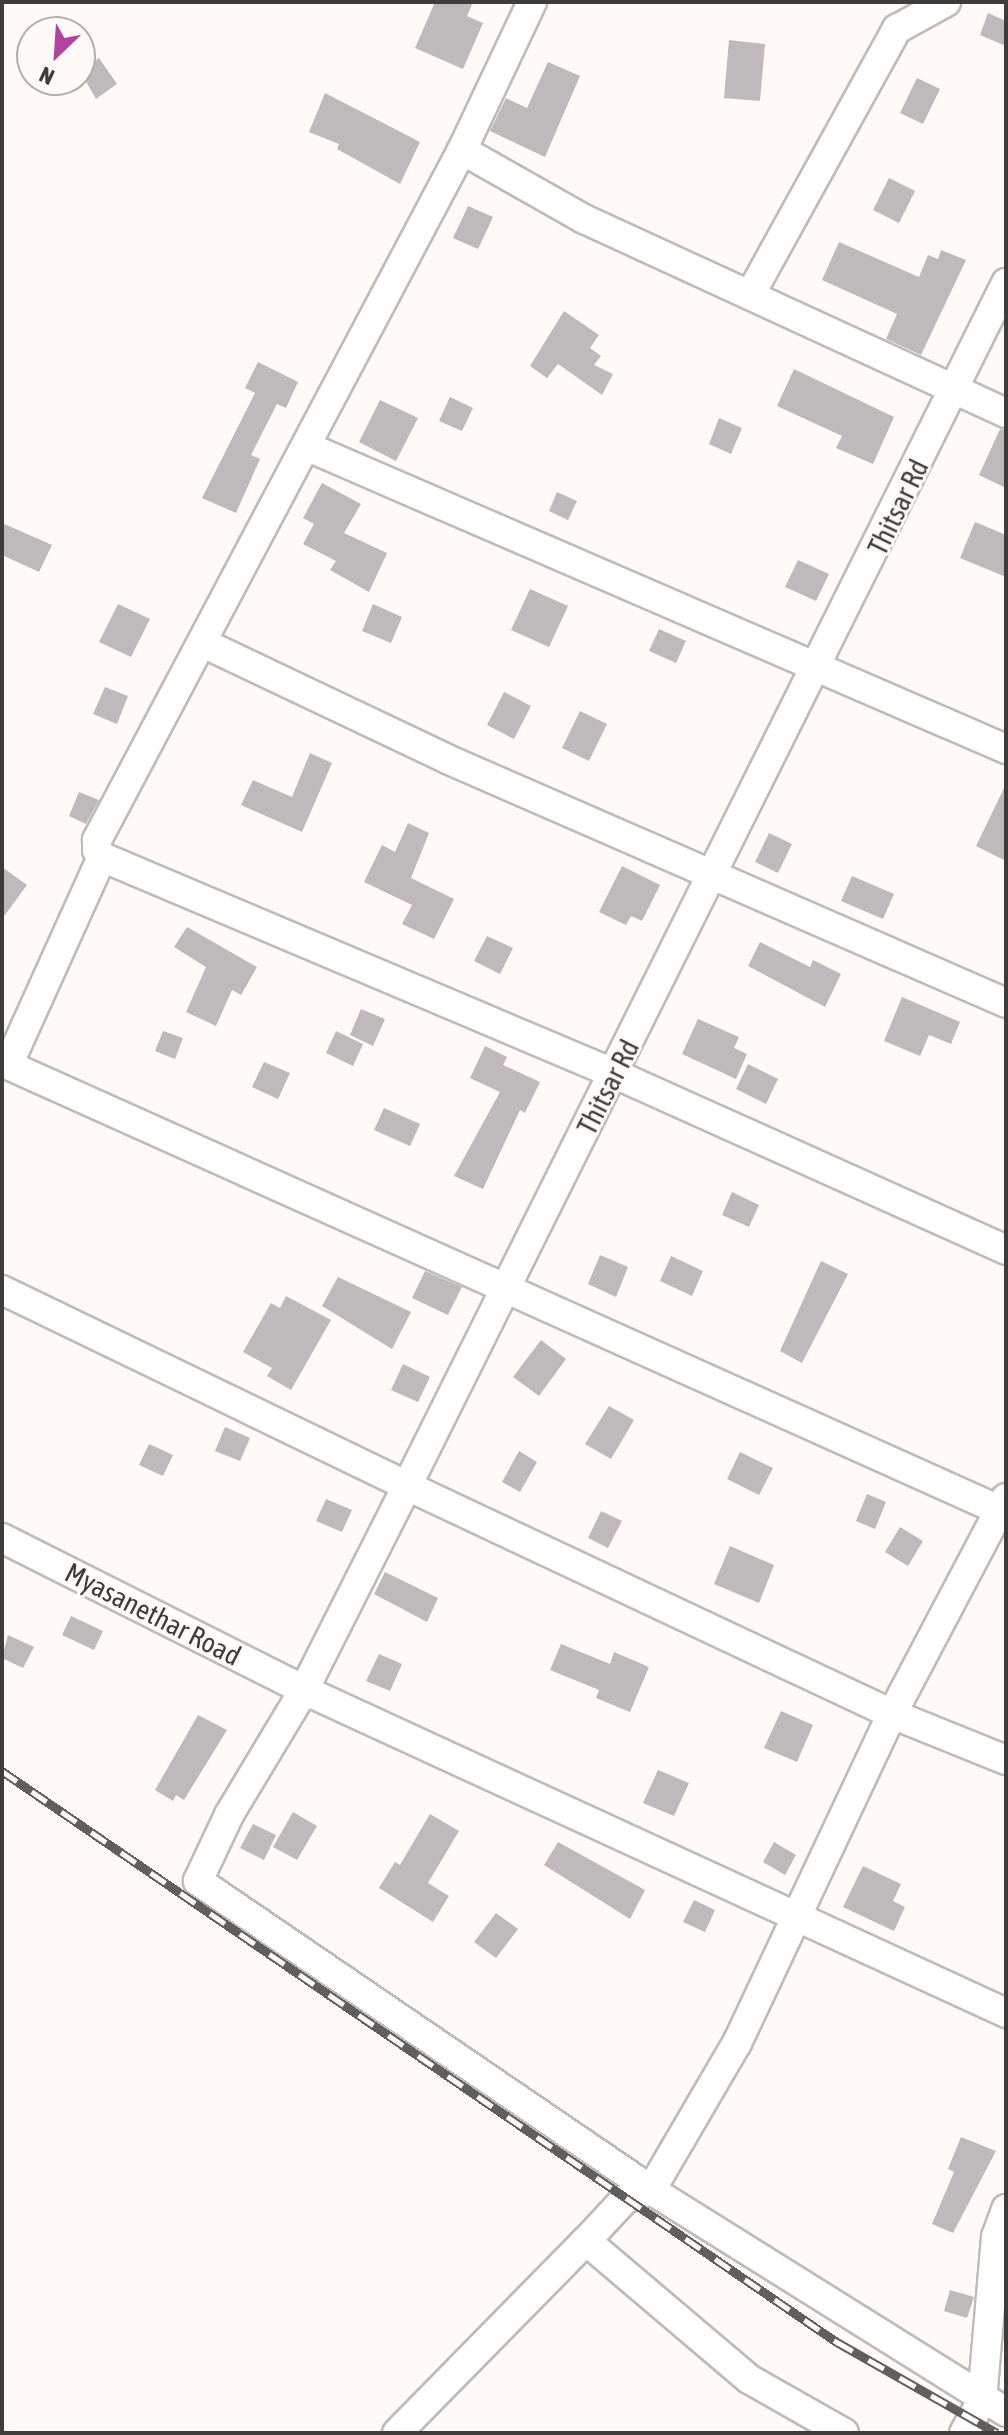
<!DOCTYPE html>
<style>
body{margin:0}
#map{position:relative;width:1008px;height:2435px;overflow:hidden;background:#fffaf8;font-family:"Asap Condensed",sans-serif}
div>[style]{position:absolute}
.building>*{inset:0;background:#beb9ba}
.roads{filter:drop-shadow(2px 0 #bfbbb9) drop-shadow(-2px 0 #bfbbb9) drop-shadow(0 2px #bfbbb9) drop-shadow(0 -2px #bfbbb9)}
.street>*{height:28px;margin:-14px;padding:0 14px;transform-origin:14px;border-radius:14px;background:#fff}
.rail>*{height:9px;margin-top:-4.5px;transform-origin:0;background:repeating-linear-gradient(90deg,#fffaf8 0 18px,#615f5e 0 36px);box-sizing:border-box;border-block:2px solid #615f5e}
span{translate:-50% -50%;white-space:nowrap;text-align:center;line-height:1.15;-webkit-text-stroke:6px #fffaf8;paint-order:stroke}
.street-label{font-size:28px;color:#3e3d3c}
.frame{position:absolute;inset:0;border:4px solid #3e3d3c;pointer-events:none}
.north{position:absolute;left:16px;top:16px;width:80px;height:80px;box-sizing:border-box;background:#fffaf8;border:2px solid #b2aead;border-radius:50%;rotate:205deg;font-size:22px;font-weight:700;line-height:32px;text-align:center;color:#3e3d3c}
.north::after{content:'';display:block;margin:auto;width:28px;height:36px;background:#b2429e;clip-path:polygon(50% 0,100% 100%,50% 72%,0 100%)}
</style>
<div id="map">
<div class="building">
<div style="clip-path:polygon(435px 2px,473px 2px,467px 16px,483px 23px,463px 69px,415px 48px)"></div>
<div style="clip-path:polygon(988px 13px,1006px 21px,1006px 46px,980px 35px)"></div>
<div style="clip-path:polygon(729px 40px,765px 44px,760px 101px,724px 98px)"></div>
<div style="clip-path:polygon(99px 58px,117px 84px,96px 99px,80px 71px)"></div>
<div style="clip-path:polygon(548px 62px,580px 76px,545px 157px,490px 131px,506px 98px,527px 108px)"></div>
<div style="clip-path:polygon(917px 78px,940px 89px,923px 124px,900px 113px)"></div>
<div style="clip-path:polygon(325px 93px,420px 142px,400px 184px,337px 149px,339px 144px,309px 132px)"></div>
<div style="clip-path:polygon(889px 178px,915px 191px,899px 223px,873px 210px)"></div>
<div style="clip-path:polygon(468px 206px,493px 217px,478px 249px,453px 238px)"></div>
<div style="clip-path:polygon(839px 242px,919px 277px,928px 255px,938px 259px,941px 250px,966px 260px,921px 355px,886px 339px,897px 314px,822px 280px)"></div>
<div style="clip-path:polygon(564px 311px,599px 335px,590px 348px,601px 356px,594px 365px,613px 374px,602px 395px,558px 364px,547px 378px,530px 366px)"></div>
<div style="clip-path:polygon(258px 362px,298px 382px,286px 408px,277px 404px,251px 455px,260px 459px,236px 513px,202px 498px,255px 393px,245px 388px)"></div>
<div style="clip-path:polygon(794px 369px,894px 417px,873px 464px,836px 448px,842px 436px,777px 406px)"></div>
<div style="clip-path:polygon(450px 397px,473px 408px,462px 431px,439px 421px)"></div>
<div style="clip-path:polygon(380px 400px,418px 418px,396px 461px,359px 442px)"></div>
<div style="clip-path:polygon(719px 418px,742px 428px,731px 454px,709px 444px)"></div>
<div style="clip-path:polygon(1000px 429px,1006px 430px,1006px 488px,979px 475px)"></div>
<div style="clip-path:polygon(322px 483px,361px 504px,344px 533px,387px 553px,369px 592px,330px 570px,336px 561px,303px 544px,314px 524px,303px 518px)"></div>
<div style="clip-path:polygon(557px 492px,577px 501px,568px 520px,549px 511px)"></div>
<div style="clip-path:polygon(975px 522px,1006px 535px,1006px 577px,960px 558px)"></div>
<div style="clip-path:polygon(2px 523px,52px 545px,39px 572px,2px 555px)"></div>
<div style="clip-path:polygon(798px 560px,829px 574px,816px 601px,785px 587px)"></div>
<div style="clip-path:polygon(530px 589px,568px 606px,549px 647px,511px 630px)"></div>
<div style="clip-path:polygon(118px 604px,150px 619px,131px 657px,99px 642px)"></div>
<div style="clip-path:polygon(373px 604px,402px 617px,391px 643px,362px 631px)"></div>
<div style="clip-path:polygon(659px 629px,686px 641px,676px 663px,649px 651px)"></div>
<div style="clip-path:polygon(105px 687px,128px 696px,117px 724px,93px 714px)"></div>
<div style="clip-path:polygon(504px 692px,531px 706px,514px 739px,487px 725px)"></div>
<div style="clip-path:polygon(580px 711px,607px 724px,589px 761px,562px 748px)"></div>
<div style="clip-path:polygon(310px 753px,332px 763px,302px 832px,241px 805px,253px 780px,292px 797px)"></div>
<div style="clip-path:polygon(1006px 784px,1006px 861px,976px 846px)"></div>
<div style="clip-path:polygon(79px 792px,99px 800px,86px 824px,69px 816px)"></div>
<div style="clip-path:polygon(408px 823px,429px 833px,411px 878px,454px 899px,434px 939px,402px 924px,412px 905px,364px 882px,382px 845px,395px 852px)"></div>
<div style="clip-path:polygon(769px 833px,792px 844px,778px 873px,755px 862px)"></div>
<div style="clip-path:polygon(622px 866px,660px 885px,642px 921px,631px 916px,626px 925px,599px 912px)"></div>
<div style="clip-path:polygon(2px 867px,27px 885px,2px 919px)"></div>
<div style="clip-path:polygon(852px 876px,894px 894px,883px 919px,841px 901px)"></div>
<div style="clip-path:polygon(187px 927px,257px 967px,241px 995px,232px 990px,216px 1026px,186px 1012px,206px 967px,174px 947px)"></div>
<div style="clip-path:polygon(487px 936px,513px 948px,500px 974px,474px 961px)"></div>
<div style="clip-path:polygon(760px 942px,810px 967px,813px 960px,841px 974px,825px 1007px,748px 966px)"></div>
<div style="clip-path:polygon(902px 997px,960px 1022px,951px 1044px,929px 1035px,920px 1056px,884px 1041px)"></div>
<div style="clip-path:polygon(361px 1009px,385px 1019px,373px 1046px,350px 1035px)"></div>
<div style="clip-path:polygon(698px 1019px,739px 1037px,734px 1048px,747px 1054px,736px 1079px,682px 1054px)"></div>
<div style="clip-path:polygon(163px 1031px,183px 1038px,175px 1059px,155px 1051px)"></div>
<div style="clip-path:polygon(336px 1031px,363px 1044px,353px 1066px,326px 1053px)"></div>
<div style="clip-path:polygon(485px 1046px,507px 1057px,503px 1065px,540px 1082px,525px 1113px,520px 1110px,483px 1189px,454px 1176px,500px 1092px,470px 1078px)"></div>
<div style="clip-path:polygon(264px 1062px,290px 1073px,278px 1099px,252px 1087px)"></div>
<div style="clip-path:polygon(748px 1064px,778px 1079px,766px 1104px,736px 1089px)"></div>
<div style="clip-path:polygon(384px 1108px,420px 1124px,410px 1146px,374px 1130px)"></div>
<div style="clip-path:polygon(732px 1192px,759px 1205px,749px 1227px,722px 1215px)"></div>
<div style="clip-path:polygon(600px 1255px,628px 1267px,616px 1297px,588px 1284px)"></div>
<div style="clip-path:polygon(671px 1256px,703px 1271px,692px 1296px,660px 1281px)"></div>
<div style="clip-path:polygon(821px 1261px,848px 1274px,802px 1363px,780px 1351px)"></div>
<div style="clip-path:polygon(425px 1271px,462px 1287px,448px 1315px,412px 1298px)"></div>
<div style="clip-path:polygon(338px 1277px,411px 1312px,392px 1349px,322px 1306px)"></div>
<div style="clip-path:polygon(286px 1296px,331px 1320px,291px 1390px,267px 1376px,272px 1368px,243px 1352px,271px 1303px,280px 1308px)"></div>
<div style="clip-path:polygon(541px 1340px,566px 1359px,539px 1396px,513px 1377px)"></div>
<div style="clip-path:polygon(403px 1364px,430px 1377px,418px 1402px,391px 1390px)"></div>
<div style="clip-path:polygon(609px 1406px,634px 1420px,611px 1459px,585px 1444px)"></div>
<div style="clip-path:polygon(225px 1427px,250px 1438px,240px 1461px,215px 1451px)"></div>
<div style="clip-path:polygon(149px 1444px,173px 1455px,163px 1476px,139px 1465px)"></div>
<div style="clip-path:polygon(519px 1451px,537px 1462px,520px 1492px,502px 1482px)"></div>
<div style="clip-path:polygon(740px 1452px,773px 1468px,759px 1495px,727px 1479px)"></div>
<div style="clip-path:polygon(867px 1494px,886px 1502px,875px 1529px,856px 1521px)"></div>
<div style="clip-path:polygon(326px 1499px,352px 1510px,342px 1532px,316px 1521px)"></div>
<div style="clip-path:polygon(601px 1511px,622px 1521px,608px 1548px,588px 1538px)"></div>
<div style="clip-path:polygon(900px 1527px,923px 1541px,908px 1566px,885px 1552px)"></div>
<div style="clip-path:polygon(730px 1546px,774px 1565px,759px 1603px,714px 1584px)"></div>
<div style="clip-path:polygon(385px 1572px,438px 1598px,427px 1622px,374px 1594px)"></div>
<div style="clip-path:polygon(71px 1616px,103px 1631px,94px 1650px,62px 1635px)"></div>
<div style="clip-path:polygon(8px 1635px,34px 1647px,23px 1668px,2px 1658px)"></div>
<div style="clip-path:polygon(561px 1644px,610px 1664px,614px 1652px,649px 1667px,630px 1712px,596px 1698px,599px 1690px,550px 1670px)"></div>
<div style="clip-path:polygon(379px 1654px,402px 1664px,390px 1691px,366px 1681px)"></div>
<div style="clip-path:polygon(781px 1711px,813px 1725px,797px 1762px,764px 1748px)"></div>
<div style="clip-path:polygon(198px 1715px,227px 1730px,184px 1800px,176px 1795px,173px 1801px,155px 1790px)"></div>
<div style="clip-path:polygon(658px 1770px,689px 1783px,674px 1816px,643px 1803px)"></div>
<div style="clip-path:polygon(293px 1812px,317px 1826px,297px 1860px,273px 1847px)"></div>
<div style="clip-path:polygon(430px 1814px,459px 1831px,428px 1883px,449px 1896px,433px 1922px,379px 1888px,395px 1862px,400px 1865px)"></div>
<div style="clip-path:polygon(253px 1824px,276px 1835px,264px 1860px,240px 1848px)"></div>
<div style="clip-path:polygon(558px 1842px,645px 1890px,630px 1919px,544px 1865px)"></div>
<div style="clip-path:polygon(774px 1842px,796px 1855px,785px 1875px,763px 1862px)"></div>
<div style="clip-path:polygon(863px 1866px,901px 1884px,893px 1901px,905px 1907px,894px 1931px,843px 1907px)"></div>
<div style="clip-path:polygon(694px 1900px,715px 1910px,705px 1932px,683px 1922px)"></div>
<div style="clip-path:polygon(496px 1913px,518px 1929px,496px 1958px,474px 1942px)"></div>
<div style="clip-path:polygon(961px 2137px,996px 2151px,953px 2233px,932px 2224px,954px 2172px,948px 2169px)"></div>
<div style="clip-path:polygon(950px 2290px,974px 2297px,967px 2318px,944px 2311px)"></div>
</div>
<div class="roads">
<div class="street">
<div style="left:532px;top:2px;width:164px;rotate:115.3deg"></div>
<div style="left:462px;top:150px;width:781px;rotate:117.88deg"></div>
<div style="left:97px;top:840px;width:10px;rotate:90deg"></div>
<div style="left:97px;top:850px;width:9px;rotate:54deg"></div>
<div style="left:102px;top:857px;width:557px;rotate:22.93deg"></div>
<div style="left:615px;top:1074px;width:429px;rotate:24.2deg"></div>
<div style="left:462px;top:150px;width:140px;rotate:29.5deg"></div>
<div style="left:584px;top:219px;width:464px;rotate:24.7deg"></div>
<div style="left:750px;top:295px;width:304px;rotate:-61.1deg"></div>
<div style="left:897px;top:29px;width:56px;rotate:-28.9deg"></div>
<div style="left:308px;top:447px;width:761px;rotate:23.4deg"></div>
<div style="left:203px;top:643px;width:270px;rotate:25.4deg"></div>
<div style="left:447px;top:759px;width:610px;rotate:23.58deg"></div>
<div style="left:102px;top:857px;width:228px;rotate:114.3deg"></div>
<div style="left:8px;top:1065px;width:1094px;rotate:24.18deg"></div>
<div style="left:2px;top:1290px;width:450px;rotate:25.8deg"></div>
<div style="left:407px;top:1486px;width:1344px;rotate:-63.53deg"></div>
<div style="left:2px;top:1538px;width:338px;rotate:26.7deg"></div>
<div style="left:304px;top:1690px;width:773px;rotate:24.71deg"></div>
<div style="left:1006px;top:1760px;width:123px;rotate:-158deg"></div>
<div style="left:892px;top:1714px;width:536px;rotate:-154.82deg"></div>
<div style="left:407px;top:1486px;width:229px;rotate:116.8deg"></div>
<div style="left:304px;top:1690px;width:146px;rotate:121deg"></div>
<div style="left:229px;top:1815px;width:73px;rotate:115.2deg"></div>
<div style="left:198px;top:1881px;width:548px;rotate:34.3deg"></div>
<div style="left:651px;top:2190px;width:419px;rotate:32deg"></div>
<div style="left:397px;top:2433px;width:269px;rotate:-45.5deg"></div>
<div style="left:844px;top:2433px;width:109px;rotate:-150.4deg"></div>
<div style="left:749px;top:2379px;width:214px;rotate:-139.7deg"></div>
<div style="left:586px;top:2241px;width:57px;rotate:-47.1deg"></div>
<div style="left:625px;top:2199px;width:28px;rotate:-19deg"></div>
<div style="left:651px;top:2190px;width:170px;rotate:-59.7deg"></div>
<div style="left:737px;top:2043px;width:364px;rotate:-64.8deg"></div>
<div style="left:892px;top:1714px;width:244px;rotate:-62.2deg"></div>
<div style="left:964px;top:2433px;width:38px;rotate:-61deg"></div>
<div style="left:982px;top:2400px;width:164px;rotate:-85.1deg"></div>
<div style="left:996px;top:2237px;width:30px;rotate:-70deg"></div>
</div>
</div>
<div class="rail">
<div style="left:2px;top:1771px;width:1012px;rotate:34.37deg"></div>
<div style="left:837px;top:2342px;width:184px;rotate:29.6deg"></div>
</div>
<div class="street-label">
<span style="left:898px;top:507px;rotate:-64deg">Thitsar Rd</span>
<span style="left:608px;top:1087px;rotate:-63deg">Thitsar Rd</span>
<span style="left:153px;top:1614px;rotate:27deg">Myasanethar Road</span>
</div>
<div class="frame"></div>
<div class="north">N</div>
</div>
